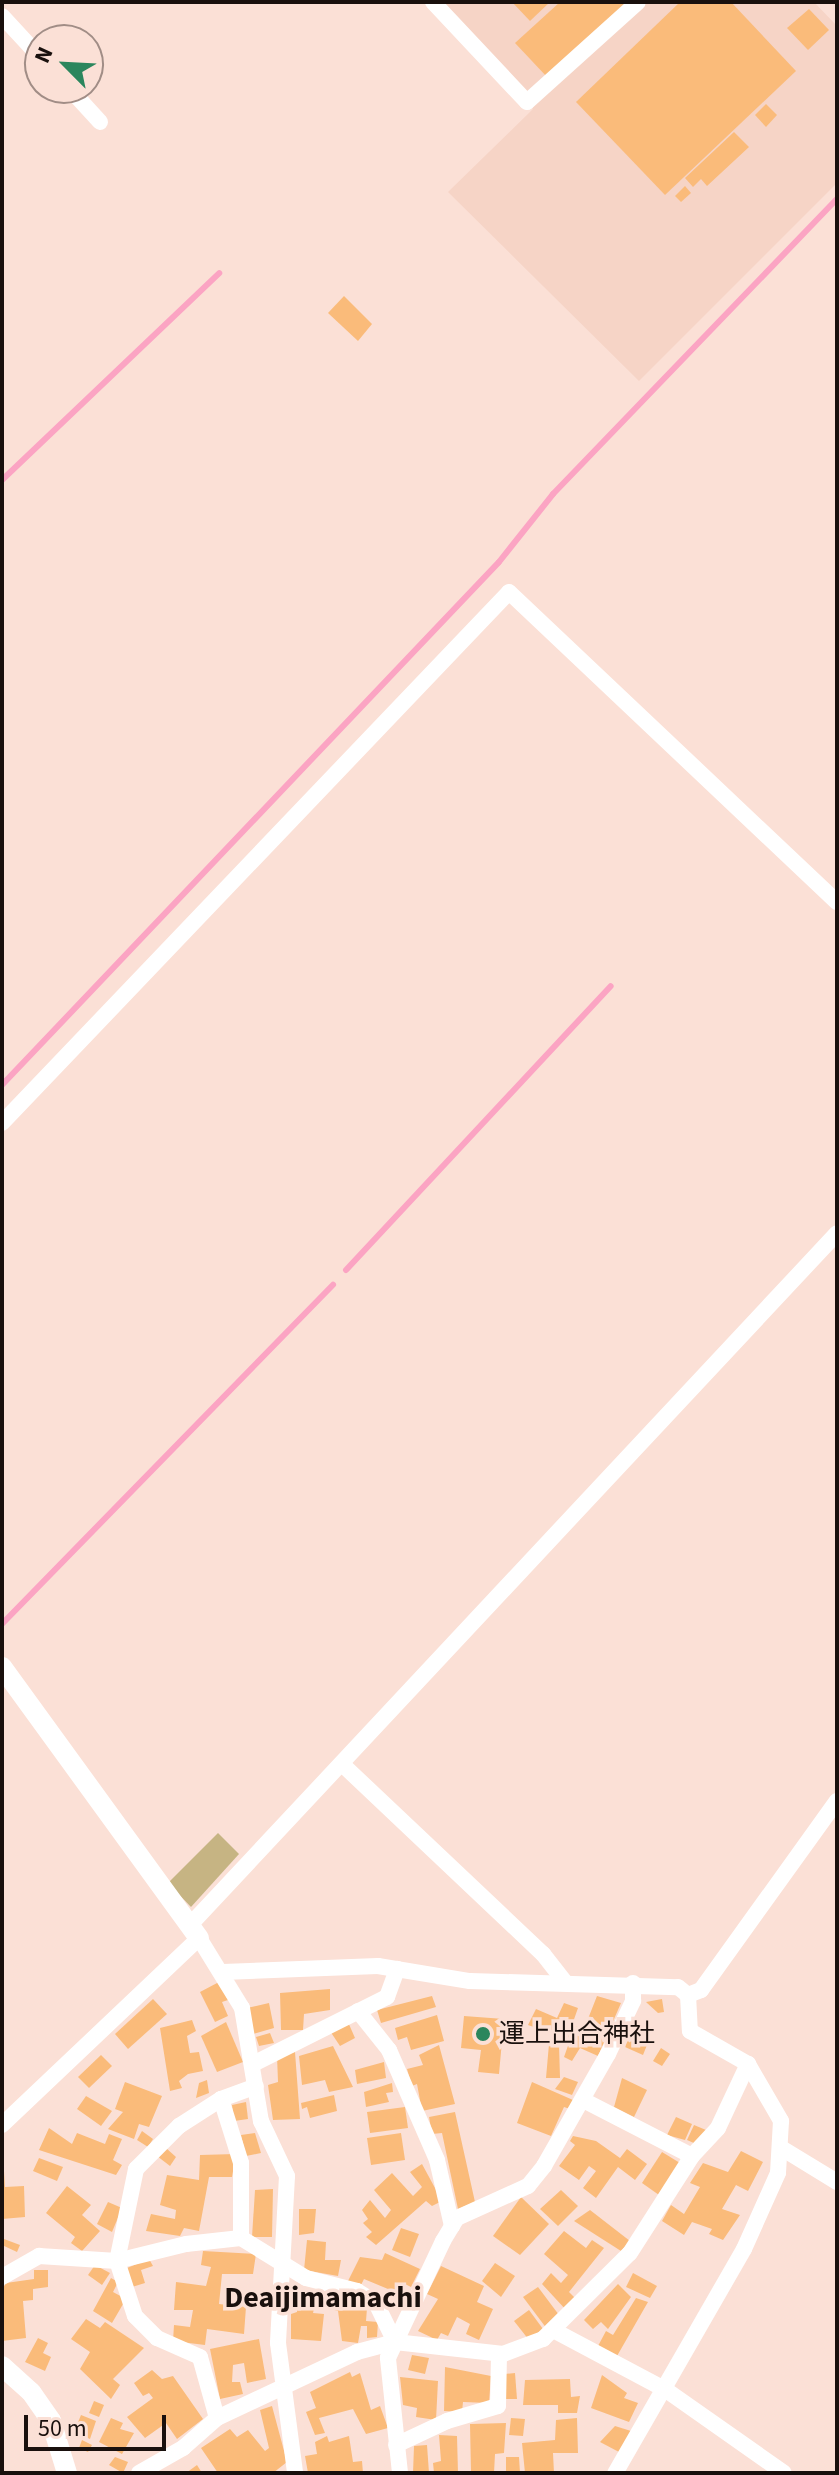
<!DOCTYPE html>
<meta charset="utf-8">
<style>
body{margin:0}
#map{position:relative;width:839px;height:2475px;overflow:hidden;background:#fbe0d6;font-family:"Source Sans 3","Noto Sans JP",sans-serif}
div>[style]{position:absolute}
.built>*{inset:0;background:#f6d4c6}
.green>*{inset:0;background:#c6b483}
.stream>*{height:6px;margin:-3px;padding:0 3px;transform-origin:3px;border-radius:3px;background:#fba4c3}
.building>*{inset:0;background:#fabb7a}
.minor>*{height:16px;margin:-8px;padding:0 8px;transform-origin:8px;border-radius:8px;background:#fff}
.tertiary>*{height:20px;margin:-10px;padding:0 10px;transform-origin:10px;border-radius:10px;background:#fff}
.dots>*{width:22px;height:22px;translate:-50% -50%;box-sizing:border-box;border:4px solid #fbe0d6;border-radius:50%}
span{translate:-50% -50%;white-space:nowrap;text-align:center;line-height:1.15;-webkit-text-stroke:7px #fbe0d6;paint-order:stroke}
.poi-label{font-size:26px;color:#19100d}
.left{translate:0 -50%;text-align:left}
.quarter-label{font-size:30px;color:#19100d;font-weight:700}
.frame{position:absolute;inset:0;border:4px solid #19100d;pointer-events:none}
.north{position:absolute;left:24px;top:24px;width:80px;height:80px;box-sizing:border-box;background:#fbe0d6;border:2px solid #a18d86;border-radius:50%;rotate:294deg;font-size:22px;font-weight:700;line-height:32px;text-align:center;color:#19100d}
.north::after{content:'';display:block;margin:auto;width:28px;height:36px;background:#2b865d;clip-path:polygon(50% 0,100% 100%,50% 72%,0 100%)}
.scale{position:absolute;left:24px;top:2415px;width:142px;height:36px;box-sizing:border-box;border:4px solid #19100d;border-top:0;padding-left:10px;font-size:24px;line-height:28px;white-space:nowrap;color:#19100d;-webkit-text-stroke:6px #fbe0d6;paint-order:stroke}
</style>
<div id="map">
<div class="built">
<div style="clip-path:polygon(436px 2px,814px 2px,837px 26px,837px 183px,639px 381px,448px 192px,533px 109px)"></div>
</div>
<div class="green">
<div style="clip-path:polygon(218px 1833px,239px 1854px,191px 1907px,168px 1883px)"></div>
</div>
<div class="stream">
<div style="left:2px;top:480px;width:300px;rotate:-43.6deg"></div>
<div style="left:2px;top:1085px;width:721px;rotate:-46.46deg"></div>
<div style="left:499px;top:562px;width:87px;rotate:-51.5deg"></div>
<div style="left:553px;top:494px;width:409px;rotate:-46.1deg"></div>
<div style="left:346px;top:1270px;width:388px;rotate:-47deg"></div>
<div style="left:2px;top:1624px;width:474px;rotate:-45.7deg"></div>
</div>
<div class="building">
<div style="clip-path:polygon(512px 2px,550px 2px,530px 21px)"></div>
<div style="clip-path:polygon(560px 2px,628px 2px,547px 77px,515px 43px)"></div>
<div style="clip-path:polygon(680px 2px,731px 2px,796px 71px,665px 195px,576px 102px)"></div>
<div style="clip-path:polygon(809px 9px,829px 30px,808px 50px,787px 28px)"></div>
<div style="clip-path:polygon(766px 104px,777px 115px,766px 127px,755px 115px)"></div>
<div style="clip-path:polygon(734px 132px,749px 147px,707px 186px,701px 179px,693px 187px,685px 178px)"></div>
<div style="clip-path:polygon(685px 186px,691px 193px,681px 202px,675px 196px)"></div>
<div style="clip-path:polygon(344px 296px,372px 324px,358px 341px,328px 313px)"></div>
<div style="clip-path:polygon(219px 1982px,228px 2000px,222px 2002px,228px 2016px,215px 2022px,200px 1992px)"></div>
<div style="clip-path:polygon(330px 1989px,330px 2010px,304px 2014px,303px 2030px,281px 2030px,280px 1993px)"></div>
<div style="clip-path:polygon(432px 1996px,436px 2007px,381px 2023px,377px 2010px)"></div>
<div style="clip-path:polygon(597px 1996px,621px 2003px,598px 2056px,580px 2048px,572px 2061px,564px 2057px,570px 2040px,528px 2025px,536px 2009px,557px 2018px,564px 2003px,578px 2008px,572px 2025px,584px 2029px)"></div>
<div style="clip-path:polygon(153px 1999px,167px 2014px,128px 2049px,115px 2034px)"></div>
<div style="clip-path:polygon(662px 1999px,664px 2012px,658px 2013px,646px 2002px)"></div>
<div style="clip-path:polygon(269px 2003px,274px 2028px,253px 2034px,247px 2008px)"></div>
<div style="clip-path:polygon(437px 2015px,444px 2041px,411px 2050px,407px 2037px,398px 2040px,395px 2028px)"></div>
<div style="clip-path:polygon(464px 2016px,504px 2019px,499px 2074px,478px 2072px,481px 2050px,461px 2048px)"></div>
<div style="clip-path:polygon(192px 2020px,196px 2031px,187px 2036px,190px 2053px,199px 2052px,203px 2071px,188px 2074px,179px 2081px,182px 2088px,170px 2091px,160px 2028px)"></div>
<div style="clip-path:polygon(226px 2022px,243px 2062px,217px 2072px,201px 2036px)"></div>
<div style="clip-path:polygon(348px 2022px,355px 2038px,340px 2046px,330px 2031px)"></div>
<div style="clip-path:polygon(632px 2031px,649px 2040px,643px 2055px,625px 2047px)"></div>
<div style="clip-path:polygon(270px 2033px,274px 2043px,259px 2046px,256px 2037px)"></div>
<div style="clip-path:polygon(549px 2044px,559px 2044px,560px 2078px,546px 2078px)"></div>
<div style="clip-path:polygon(439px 2045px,455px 2104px,422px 2111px,417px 2084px,412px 2086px,407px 2069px,423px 2065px,419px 2055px)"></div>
<div style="clip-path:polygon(333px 2046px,353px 2087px,329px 2092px,325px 2080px,302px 2085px,299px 2056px)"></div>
<div style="clip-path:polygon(661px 2048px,670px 2054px,662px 2066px,653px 2061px)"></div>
<div style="clip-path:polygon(295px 2052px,300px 2119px,273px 2120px,268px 2085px,278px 2082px,277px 2056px)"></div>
<div style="clip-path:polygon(101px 2055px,112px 2066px,89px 2088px,78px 2077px)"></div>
<div style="clip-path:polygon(384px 2062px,386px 2078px,357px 2084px,355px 2070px)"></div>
<div style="clip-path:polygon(564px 2077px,578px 2082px,572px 2095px,555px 2089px)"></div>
<div style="clip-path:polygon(622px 2078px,647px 2090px,634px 2117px,614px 2107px)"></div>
<div style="clip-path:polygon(207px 2080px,209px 2093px,196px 2098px,199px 2083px)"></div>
<div style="clip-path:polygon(125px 2082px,162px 2096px,149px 2127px,139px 2124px,134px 2139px,108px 2129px,123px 2112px,115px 2109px)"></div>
<div style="clip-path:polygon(532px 2082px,573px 2100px,570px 2109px,564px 2107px,551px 2136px,517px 2123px)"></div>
<div style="clip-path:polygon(392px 2083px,393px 2092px,386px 2093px,389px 2102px,366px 2107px,364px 2092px)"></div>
<div style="clip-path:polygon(334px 2095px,337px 2111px,310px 2118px,307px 2107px,302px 2109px,301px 2103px)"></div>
<div style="clip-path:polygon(86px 2096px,112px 2111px,101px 2126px,77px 2109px)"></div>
<div style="clip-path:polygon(246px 2102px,248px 2119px,234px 2121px,232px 2105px)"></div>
<div style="clip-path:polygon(405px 2107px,408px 2128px,370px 2133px,367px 2112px)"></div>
<div style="clip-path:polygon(455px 2112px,475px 2202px,458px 2209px,442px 2133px,432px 2134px,429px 2117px)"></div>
<div style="clip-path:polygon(676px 2117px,692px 2124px,685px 2140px,667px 2135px)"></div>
<div style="clip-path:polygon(694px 2125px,706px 2130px,696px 2144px,687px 2140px)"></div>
<div style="clip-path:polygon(49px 2128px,72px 2144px,77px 2133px,105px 2144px,109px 2134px,122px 2139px,113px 2160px,122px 2165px,116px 2175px,39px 2150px)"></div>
<div style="clip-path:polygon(142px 2131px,153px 2139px,148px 2147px,137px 2140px)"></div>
<div style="clip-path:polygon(255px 2133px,261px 2153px,246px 2156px,241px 2135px)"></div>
<div style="clip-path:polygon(401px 2133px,405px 2160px,371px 2165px,367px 2138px)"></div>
<div style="clip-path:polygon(573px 2136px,596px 2141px,620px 2158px,627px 2149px,647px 2164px,635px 2180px,618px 2167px,596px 2198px,583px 2188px,596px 2171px,589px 2166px,579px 2180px,559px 2166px,575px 2145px,570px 2141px)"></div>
<div style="clip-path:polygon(166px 2148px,176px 2157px,170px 2166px,157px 2156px)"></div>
<div style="clip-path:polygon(741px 2151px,763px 2162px,748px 2191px,736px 2185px,722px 2209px,740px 2215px,723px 2240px,709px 2234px,712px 2229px,692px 2222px,684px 2235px,662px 2221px,671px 2205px,684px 2214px,700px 2187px,690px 2183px,703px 2163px,728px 2172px)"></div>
<div style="clip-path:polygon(662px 2152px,680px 2163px,659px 2195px,642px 2183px)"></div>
<div style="clip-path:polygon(236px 2154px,232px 2177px,209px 2177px,199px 2231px,184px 2228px,180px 2236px,146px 2231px,151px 2214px,175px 2219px,176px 2210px,160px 2205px,167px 2175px,199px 2180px,200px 2155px)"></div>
<div style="clip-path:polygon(39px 2158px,63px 2167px,57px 2181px,33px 2171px)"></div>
<div style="clip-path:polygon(422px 2164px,442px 2201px,432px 2206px,426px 2201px,376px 2245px,366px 2237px,372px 2232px,363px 2223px,368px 2219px,362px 2210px,370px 2200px,385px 2218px,391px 2210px,374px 2190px,392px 2173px,413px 2196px,422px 2187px,410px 2172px)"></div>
<div style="clip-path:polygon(5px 2171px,5px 2187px,24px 2186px,25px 2217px,2px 2219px)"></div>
<div style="clip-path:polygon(67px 2186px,91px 2205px,82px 2215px,100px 2231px,82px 2251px,71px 2243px,75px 2237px,46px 2213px)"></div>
<div style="clip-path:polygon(273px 2189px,272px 2237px,252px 2237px,255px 2190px)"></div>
<div style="clip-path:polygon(561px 2190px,578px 2206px,558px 2226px,540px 2209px)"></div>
<div style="clip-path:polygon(521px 2197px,549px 2224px,520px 2255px,493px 2236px)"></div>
<div style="clip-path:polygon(108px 2202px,122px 2208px,112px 2232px,97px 2224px)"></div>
<div style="clip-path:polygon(299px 2209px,316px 2209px,314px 2233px,299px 2235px)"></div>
<div style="clip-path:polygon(590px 2210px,630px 2241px,621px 2251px,574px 2221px)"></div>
<div style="clip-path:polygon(401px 2228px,419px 2234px,410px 2257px,392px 2250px)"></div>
<div style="clip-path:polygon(564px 2231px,586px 2248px,592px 2240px,604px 2248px,569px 2292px,577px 2300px,567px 2311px,542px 2284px,551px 2273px,561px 2283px,568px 2275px,544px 2254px)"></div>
<div style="clip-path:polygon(4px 2239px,20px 2245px,17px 2252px,2px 2245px)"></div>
<div style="clip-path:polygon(307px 2240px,326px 2242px,325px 2260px,341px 2260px,338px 2276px,304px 2270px)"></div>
<div style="clip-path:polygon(203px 2251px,256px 2254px,253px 2274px,222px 2274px,219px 2304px,246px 2307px,244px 2334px,207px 2329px,205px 2345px,173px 2341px,174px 2325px,190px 2327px,193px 2310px,174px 2310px,176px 2282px,206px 2286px,211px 2267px,201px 2265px)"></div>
<div style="clip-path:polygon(385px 2253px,420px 2269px,411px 2287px,405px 2284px,400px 2294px,364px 2279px,361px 2285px,348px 2281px,360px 2257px,382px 2260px)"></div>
<div style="clip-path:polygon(149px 2259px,153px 2266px,141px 2270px,145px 2283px,132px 2287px,127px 2268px)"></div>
<div style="clip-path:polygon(495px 2263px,515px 2276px,501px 2297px,482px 2281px)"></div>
<div style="clip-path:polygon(95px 2265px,110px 2273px,102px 2285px,88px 2275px)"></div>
<div style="clip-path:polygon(441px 2266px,484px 2286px,477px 2302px,493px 2309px,479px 2340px,466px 2334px,470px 2324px,457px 2317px,448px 2336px,441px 2333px,437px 2340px,418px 2331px,438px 2299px,427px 2294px)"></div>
<div style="clip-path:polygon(34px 2270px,48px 2270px,48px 2287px,33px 2289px,33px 2300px,23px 2301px,26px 2338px,2px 2341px,2px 2290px,6px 2283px,34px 2279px)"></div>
<div style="clip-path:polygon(633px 2273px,657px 2286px,650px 2298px,626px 2287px)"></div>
<div style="clip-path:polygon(111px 2278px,118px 2282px,113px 2292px,126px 2299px,112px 2323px,93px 2311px)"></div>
<div style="clip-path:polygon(618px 2284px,631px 2297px,608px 2329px,601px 2322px,593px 2329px,584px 2320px)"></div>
<div style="clip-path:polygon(538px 2287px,562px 2319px,547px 2329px,523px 2297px)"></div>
<div style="clip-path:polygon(333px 2294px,348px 2296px,348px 2305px,367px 2308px,366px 2321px,378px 2322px,377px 2337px,367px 2338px,367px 2326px,361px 2326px,358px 2343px,342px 2341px,338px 2311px,330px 2309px)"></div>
<div style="clip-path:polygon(636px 2298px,648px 2302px,617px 2356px,598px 2346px,606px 2331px,613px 2335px)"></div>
<div style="clip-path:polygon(298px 2300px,316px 2301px,313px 2313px,324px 2314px,321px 2341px,291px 2339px,291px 2314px,297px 2312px)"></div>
<div style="clip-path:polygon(529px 2310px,543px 2329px,529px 2340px,514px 2321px)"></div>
<div style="clip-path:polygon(86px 2319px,100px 2328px,105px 2322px,144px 2348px,113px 2379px,120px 2385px,111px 2399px,80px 2369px,90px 2352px,71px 2339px)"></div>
<div style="clip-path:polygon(38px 2338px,48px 2343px,43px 2353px,51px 2357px,45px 2371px,25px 2362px)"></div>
<div style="clip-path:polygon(259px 2339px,266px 2379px,247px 2383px,244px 2363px,233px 2365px,232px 2382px,240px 2382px,243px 2394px,220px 2399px,210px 2349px)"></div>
<div style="clip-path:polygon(412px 2355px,429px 2358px,425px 2374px,408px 2370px)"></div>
<div style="clip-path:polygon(445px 2367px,491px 2376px,489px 2403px,463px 2402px,462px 2412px,444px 2411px)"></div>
<div style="clip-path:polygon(152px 2370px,162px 2379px,173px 2376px,203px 2419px,177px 2439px,166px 2423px,145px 2438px,127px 2417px,153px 2398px,149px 2393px,143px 2396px,134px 2383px)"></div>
<div style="clip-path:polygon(350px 2372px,352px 2377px,360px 2373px,371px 2410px,380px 2406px,388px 2428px,366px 2434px,353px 2409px,319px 2418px,325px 2433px,315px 2435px,306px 2412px,316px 2408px,310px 2392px)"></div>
<div style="clip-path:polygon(515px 2373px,517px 2399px,506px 2399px,504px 2374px)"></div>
<div style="clip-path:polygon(602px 2375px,627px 2393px,624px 2398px,638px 2403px,629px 2422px,591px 2408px)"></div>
<div style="clip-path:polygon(400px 2377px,438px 2381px,436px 2420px,416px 2417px,417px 2408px,403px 2405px)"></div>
<div style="clip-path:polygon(570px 2379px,571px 2397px,580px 2396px,577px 2413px,558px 2413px,558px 2405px,523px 2405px,525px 2380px)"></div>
<div style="clip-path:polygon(94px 2401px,104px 2405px,99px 2417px,89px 2413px)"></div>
<div style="clip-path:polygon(272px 2406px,287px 2462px,273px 2473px,218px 2473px,201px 2448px,230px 2429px,237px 2437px,248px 2430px,265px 2451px,269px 2448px,260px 2410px)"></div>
<div style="clip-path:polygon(81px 2415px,96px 2421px,90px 2439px,74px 2432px)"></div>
<div style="clip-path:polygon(111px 2418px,123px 2423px,120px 2429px,134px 2433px,122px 2454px,99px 2442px)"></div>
<div style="clip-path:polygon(511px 2418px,525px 2419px,523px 2436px,509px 2435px)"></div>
<div style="clip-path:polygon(577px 2418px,578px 2453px,553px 2453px,554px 2473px,525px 2473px,522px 2443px,555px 2440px,556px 2420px)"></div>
<div style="clip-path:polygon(506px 2423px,504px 2453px,495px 2454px,494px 2473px,471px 2473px,470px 2424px)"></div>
<div style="clip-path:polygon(615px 2426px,631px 2431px,619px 2452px,600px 2442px)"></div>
<div style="clip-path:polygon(439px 2435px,457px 2436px,458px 2473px,434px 2473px,433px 2463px,441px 2461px)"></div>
<div style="clip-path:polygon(327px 2436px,329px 2442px,349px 2436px,353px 2462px,362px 2461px,363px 2473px,308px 2473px,305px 2456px,317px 2454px,315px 2442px)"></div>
<div style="clip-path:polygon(82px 2440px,92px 2445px,88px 2452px,79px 2448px)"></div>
<div style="clip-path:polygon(427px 2445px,429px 2473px,413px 2473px,414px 2446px)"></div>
<div style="clip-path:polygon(115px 2457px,128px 2462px,123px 2473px,109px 2465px)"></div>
<div style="clip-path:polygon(506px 2457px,519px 2457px,520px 2473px,506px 2473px)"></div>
<div style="clip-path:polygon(197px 2465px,202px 2473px,186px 2473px)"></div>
</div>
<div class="minor">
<div style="left:433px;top:2px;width:137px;rotate:46.8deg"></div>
<div style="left:527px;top:102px;width:149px;rotate:-42deg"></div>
<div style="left:2px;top:16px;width:56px;rotate:47.2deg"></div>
<div style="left:69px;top:88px;width:46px;rotate:47.6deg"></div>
<div style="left:2px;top:1123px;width:734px;rotate:-46.32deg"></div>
<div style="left:509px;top:592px;width:451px;rotate:43.4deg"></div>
<div style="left:342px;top:1764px;width:277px;rotate:43.4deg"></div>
<div style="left:543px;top:1954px;width:34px;rotate:52deg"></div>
<div style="left:190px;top:1925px;width:947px;rotate:-46.92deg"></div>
<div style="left:223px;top:1972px;width:155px;rotate:-2.2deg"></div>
<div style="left:378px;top:1966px;width:93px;rotate:9.3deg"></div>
<div style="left:470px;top:1981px;width:208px;rotate:1.7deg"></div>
<div style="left:678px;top:1987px;width:13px;rotate:39deg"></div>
<div style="left:688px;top:1995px;width:36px;rotate:87deg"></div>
<div style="left:690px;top:2031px;width:67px;rotate:29.6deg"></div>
<div style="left:748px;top:2064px;width:66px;rotate:59.9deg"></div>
<div style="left:781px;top:2121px;width:52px;rotate:93.3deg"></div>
<div style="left:778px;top:2173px;width:83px;rotate:114.1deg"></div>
<div style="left:744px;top:2249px;width:258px;rotate:119.9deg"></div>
<div style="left:688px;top:1995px;width:14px;rotate:-21deg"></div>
<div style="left:701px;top:1990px;width:233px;rotate:-54.3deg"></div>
<div style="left:358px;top:2011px;width:50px;rotate:51.5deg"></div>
<div style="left:389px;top:2050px;width:120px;rotate:66.4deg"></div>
<div style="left:437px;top:2160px;width:68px;rotate:77.2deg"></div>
<div style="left:253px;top:2064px;width:150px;rotate:-26.6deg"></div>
<div style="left:387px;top:1997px;width:30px;rotate:-70deg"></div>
<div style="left:221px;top:2099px;width:67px;rotate:72.6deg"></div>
<div style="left:241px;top:2163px;width:75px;rotate:90deg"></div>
<div style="left:585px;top:2101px;width:120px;rotate:27.2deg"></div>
<div style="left:2px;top:2125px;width:272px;rotate:-43.5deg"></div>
<div style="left:199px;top:1938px;width:82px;rotate:58.4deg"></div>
<div style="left:242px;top:2008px;width:115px;rotate:80.5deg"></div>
<div style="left:261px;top:2121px;width:61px;rotate:64.7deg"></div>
<div style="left:287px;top:2176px;width:167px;rotate:93.1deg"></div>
<div style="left:278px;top:2343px;width:131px;rotate:82.5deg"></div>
<div style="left:783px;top:2149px;width:63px;rotate:31.4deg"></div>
<div style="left:2px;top:2277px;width:43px;rotate:-29.6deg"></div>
<div style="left:39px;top:2256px;width:78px;rotate:3.7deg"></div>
<div style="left:117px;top:2261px;width:71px;rotate:-13.8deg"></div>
<div style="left:186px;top:2244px;width:55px;rotate:-6.2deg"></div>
<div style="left:241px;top:2238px;width:76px;rotate:31.6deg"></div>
<div style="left:306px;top:2278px;width:53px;rotate:14.3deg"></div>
<div style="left:357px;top:2291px;width:22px;rotate:32deg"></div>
<div style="left:376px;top:2303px;width:43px;rotate:64deg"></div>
<div style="left:555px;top:2331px;width:126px;rotate:28deg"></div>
<div style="left:666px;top:2390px;width:144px;rotate:35.1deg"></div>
<div style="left:217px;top:2418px;width:63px;rotate:-105.6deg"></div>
<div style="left:200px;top:2357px;width:47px;rotate:-156.2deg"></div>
<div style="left:157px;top:2338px;width:31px;rotate:-135deg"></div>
<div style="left:135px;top:2316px;width:58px;rotate:-108.1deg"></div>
<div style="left:117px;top:2261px;width:94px;rotate:-78.3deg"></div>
<div style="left:136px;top:2169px;width:61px;rotate:-45deg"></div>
<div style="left:179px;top:2126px;width:50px;rotate:-32.7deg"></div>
<div style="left:221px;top:2099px;width:37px;rotate:-20deg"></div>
<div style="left:396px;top:2445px;width:56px;rotate:-25.2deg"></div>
<div style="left:447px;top:2421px;width:53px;rotate:-16.4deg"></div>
<div style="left:498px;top:2406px;width:52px;rotate:-88.9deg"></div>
<div style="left:139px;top:2473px;width:51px;rotate:-29.6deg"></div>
<div style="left:183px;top:2448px;width:45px;rotate:-41.4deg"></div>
<div style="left:217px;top:2418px;width:155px;rotate:-25.2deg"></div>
<div style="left:357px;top:2352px;width:39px;rotate:-15deg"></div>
<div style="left:395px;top:2342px;width:109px;rotate:6.3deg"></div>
<div style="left:503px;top:2354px;width:43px;rotate:-20.6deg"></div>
<div style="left:543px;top:2339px;width:122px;rotate:-44.7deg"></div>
<div style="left:630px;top:2253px;width:115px;rotate:-57.4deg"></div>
<div style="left:692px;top:2156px;width:38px;rotate:-47deg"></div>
<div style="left:718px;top:2128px;width:71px;rotate:-64.9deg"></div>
<div style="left:400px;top:2473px;width:116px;rotate:-96deg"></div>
<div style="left:388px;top:2358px;width:129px;rotate:-64.8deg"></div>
<div style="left:443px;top:2241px;width:27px;rotate:-59deg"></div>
<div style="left:457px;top:2218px;width:78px;rotate:-24.3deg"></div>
<div style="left:528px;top:2186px;width:26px;rotate:-51deg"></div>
<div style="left:544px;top:2166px;width:129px;rotate:-60.3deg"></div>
<div style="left:608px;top:2054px;width:59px;rotate:-64.7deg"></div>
<div style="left:633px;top:2001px;width:18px;rotate:-90deg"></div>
</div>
<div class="tertiary">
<div style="left:2px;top:1667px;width:335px;rotate:54deg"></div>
<div style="left:2px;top:2366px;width:39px;rotate:42deg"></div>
<div style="left:31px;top:2392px;width:35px;rotate:55deg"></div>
<div style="left:51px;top:2421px;width:54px;rotate:72.9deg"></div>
</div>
<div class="dots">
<div style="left:483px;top:2034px;background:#2b865d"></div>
</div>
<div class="poi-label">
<span class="left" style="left:499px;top:2034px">運上出合神社</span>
</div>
<div class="quarter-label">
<span style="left:323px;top:2298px">Deaijimamachi</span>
</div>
<div class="frame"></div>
<div class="north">N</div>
<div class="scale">50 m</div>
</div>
